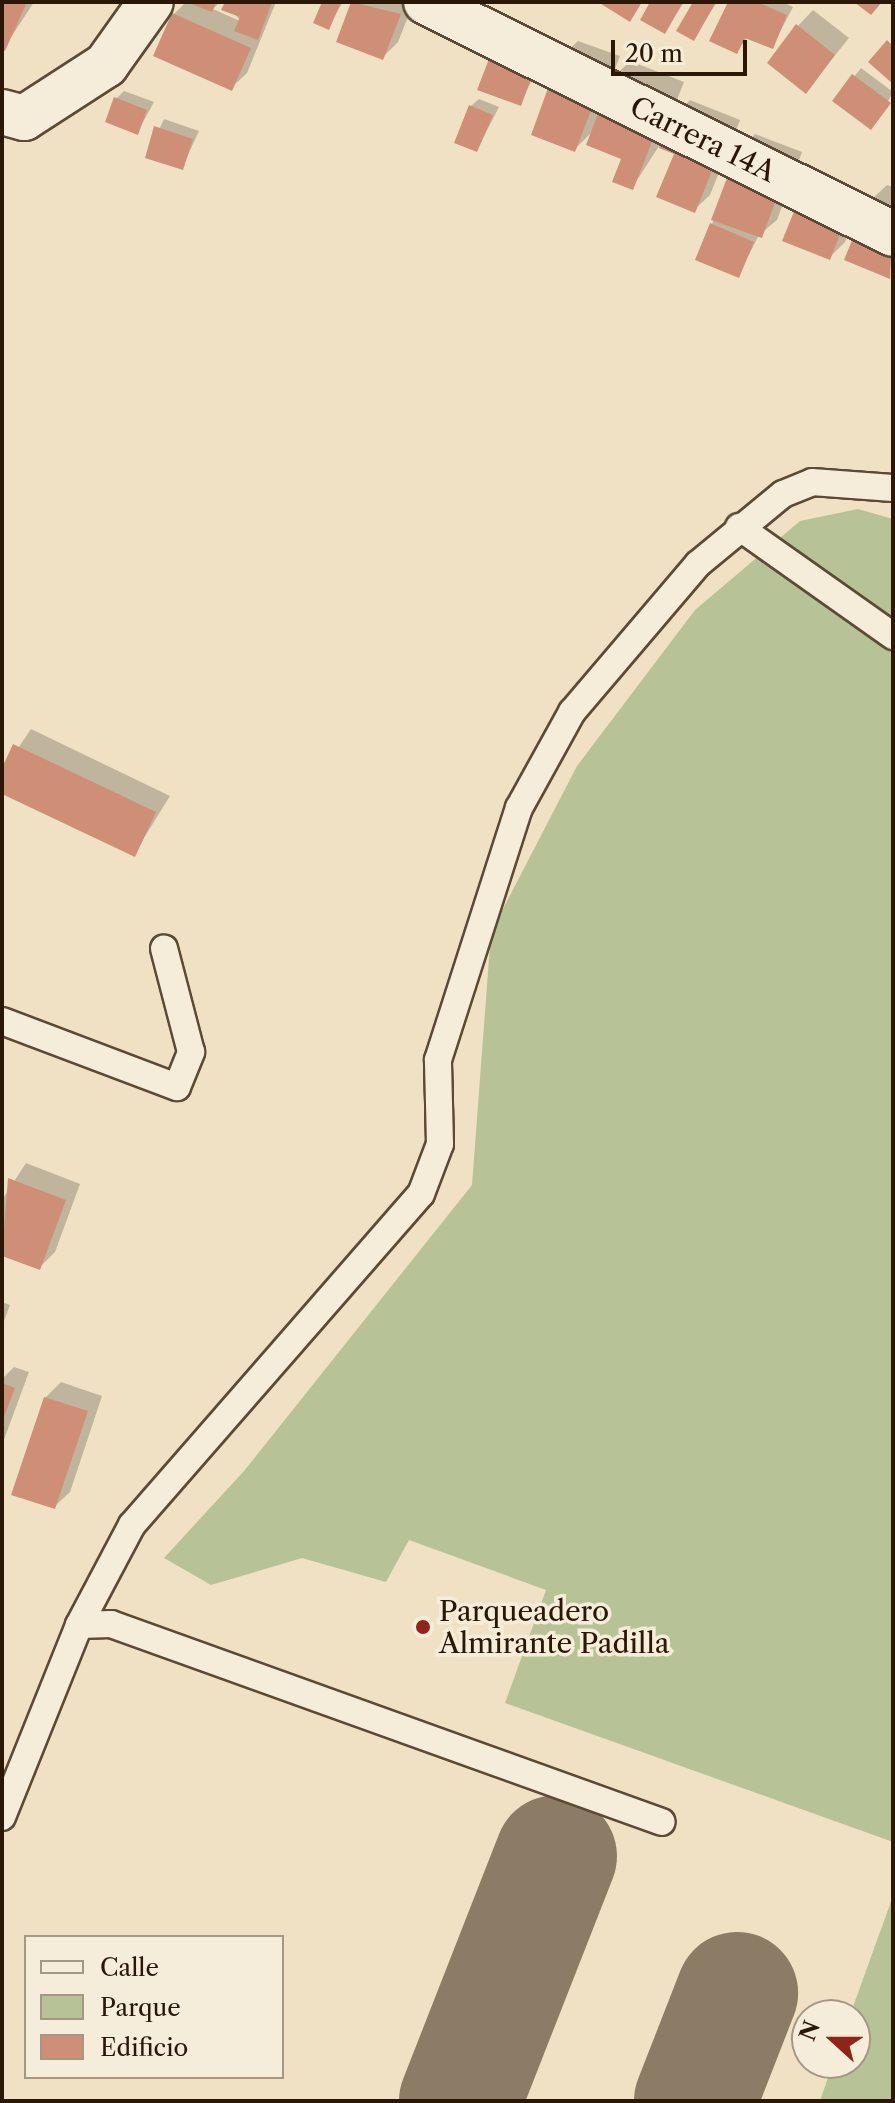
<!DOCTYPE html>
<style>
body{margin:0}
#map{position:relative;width:895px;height:2103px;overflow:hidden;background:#f0e1c4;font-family:"Libre Caslon Text",serif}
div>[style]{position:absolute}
.green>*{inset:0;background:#b7c396}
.shadow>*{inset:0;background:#0003}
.taxiway>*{height:122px;margin:-61px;padding:0 61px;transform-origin:61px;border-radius:61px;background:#8d7c65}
.building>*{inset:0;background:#cf8f77}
.roads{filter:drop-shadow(2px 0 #5c4a36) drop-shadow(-2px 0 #5c4a36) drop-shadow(0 2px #5c4a36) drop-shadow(0 -2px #5c4a36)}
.lane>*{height:26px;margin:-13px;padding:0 13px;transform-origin:13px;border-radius:13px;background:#f5ecd9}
.street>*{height:44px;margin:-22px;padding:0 22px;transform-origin:22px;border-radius:22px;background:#f5ecd9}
.dots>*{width:22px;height:22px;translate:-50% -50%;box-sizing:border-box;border:4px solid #f5ecd9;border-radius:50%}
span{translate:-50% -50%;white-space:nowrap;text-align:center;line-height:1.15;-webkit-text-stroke:7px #f5ecd9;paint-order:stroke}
.street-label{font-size:28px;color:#2a1706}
.poi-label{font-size:28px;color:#2a1706}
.left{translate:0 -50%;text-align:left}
.frame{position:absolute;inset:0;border:4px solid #2a1706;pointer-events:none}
.legend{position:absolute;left:24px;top:1935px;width:260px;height:144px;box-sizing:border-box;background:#f5ecd9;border:2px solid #a49785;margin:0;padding:10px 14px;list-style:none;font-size:24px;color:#2a1706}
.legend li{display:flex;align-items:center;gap:16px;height:40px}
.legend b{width:40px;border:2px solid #a49785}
.north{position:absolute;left:791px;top:1999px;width:80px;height:80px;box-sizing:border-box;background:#f5ecd9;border:2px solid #a49785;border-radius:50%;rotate:291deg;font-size:22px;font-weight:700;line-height:32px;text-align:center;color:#2a1706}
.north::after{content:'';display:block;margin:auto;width:28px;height:36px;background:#8f2418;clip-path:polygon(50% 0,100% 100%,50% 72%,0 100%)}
.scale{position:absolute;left:611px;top:40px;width:136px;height:36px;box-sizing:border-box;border:4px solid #2a1706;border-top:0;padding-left:10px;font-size:24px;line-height:28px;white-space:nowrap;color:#2a1706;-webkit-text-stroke:6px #f5ecd9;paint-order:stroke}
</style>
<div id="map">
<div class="green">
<div style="clip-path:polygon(858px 509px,893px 519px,893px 1842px,505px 1703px,546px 1590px,409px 1540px,386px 1582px,302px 1558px,211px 1585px,164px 1558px,244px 1471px,472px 1185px,491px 932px,577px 766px,695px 610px,800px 521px)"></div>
<div style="clip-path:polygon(893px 1896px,893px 2101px,820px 2101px,833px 2063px,855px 2063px,850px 2015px)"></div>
</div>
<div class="shadow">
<div style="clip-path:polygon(2px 2px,34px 2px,4px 48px,2px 47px)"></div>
<div style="clip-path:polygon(186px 2px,220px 2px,213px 9px,240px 21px,227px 2px,276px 2px,247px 73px,231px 88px,173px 15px)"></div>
<div style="clip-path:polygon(324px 2px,343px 2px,328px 27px)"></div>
<div style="clip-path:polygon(354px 2px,414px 2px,398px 42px,383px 57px,339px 40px)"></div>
<div style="clip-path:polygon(652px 2px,684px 2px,665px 32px)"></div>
<div style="clip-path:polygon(695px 2px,717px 2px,693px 38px)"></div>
<div style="clip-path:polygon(730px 2px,782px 2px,793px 7px,772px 47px,748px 37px,736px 52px)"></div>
<div style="clip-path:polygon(813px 10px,849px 38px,806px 91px,798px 26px)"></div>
<div style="clip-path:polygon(578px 41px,620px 56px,610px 81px,630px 61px,684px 82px,668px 122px,690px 100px,740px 120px,710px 195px,694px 210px,676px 152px,659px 146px,632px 188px,623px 158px,594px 130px,575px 149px,562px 56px)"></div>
<div style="clip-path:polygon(502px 45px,542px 60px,520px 104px)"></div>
<div style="clip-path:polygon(861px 68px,893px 92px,878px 120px,835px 101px)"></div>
<div style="clip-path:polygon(124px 91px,154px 102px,137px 133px,116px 99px)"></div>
<div style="clip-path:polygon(479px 99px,499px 107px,477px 150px,471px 106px)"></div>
<div style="clip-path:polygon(164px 119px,199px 131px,182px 168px,147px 156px)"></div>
<div style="clip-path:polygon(755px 134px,802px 152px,777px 220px,759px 235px,738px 276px,712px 224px,740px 150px)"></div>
<div style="clip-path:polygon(887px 185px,893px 187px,889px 276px,871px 200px)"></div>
<div style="clip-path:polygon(864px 196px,845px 242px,830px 257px,785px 240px)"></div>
<div style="clip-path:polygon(31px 729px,170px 796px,134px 854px,2px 792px,2px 772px)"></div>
<div style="clip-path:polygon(26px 1163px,80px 1184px,55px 1252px,39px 1268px,2px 1254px,2px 1200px)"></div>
<div style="clip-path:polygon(2px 1302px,10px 1305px,2px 1326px)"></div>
<div style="clip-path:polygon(14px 1367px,29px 1372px,2px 1445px,2px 1379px)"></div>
<div style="clip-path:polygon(61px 1382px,102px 1396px,70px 1492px,54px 1507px,45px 1398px)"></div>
</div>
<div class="taxiway">
<div style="left:460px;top:2101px;width:263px;rotate:-68.6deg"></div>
<div style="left:695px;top:2101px;width:116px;rotate:-68.7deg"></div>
</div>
<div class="building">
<div style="clip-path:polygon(2px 2px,27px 2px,5px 51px,2px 49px)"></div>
<div style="clip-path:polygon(186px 2px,216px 2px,212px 12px)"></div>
<div style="clip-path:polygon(225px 2px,272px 2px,258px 40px,234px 31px,240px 17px,221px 10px)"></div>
<div style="clip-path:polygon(322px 2px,341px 2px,329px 30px,313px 23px)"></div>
<div style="clip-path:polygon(351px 2px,401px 14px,383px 60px,336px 42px)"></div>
<div style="clip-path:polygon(598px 2px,642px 2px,630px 22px)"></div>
<div style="clip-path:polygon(650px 2px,683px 2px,665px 34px,640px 20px)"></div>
<div style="clip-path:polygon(693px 2px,716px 2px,694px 41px,676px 31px)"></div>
<div style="clip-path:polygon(728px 2px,757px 2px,787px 15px,773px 49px,745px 38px,737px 54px,709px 41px)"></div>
<div style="clip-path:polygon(854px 2px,882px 2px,871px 15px)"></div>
<div style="clip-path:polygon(172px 13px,251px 48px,232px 91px,153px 56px)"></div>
<div style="clip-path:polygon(796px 24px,835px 55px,806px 94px,767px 63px)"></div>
<div style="clip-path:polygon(887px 40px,893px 46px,893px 84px,868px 62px)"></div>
<div style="clip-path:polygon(492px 51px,535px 68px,521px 106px,477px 90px)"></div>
<div style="clip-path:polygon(560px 55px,606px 72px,575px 152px,531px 135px)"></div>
<div style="clip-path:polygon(852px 74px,891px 103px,871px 130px,832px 101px)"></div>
<div style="clip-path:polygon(613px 75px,669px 98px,633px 190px,612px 182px,621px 159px,586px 145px)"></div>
<div style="clip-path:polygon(114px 97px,147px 110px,138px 135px,105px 122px)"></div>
<div style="clip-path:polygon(469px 105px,493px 115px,477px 152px,454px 143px)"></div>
<div style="clip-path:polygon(673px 114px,726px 136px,695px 213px,656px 197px,674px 154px,659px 148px)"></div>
<div style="clip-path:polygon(154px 126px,193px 139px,183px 170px,145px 158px)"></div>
<div style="clip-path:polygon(738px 149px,788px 167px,762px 238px,711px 220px)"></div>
<div style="clip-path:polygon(802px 192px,849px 211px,830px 260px,782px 241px)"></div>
<div style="clip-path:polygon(869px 199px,893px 209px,890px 279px,844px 260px)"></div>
<div style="clip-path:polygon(710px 223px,754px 242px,739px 278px,695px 260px)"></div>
<div style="clip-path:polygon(13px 744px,156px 812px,135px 857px,2px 794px,2px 768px)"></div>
<div style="clip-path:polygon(8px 1178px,66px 1200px,40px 1270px,2px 1256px)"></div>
<div style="clip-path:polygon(2px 1383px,15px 1388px,2px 1422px)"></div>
<div style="clip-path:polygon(44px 1397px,88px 1411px,55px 1509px,11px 1495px)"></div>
</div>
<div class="roads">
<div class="lane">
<div style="left:739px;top:527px;width:189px;rotate:35.3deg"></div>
<div style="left:2px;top:1021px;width:187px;rotate:20.7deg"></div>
<div style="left:177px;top:1087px;width:38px;rotate:-68deg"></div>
<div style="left:191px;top:1052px;width:107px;rotate:-104.6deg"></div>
<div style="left:79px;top:1625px;width:113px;rotate:-62.1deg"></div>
<div style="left:132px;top:1525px;width:439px;rotate:-48.9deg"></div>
<div style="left:421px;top:1194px;width:53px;rotate:-69.2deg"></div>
<div style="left:440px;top:1144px;width:84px;rotate:-91.4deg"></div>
<div style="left:438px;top:1060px;width:265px;rotate:-72.2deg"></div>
<div style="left:519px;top:808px;width:110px;rotate:-61.1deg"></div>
<div style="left:572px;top:712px;width:194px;rotate:-49.6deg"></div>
<div style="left:698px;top:564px;width:110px;rotate:-39.5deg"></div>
<div style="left:783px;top:494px;width:31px;rotate:-22deg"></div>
<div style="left:812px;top:482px;width:81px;rotate:4.2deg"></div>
<div style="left:2px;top:1817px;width:207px;rotate:-68.1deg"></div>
<div style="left:79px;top:1625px;width:32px;rotate:-2deg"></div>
<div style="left:111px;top:1624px;width:585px;rotate:19.77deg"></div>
</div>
<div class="street">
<div style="left:426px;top:2px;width:521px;rotate:26.42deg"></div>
<div style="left:2px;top:112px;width:23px;rotate:15deg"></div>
<div style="left:24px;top:118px;width:98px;rotate:-32.9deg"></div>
<div style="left:106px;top:65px;width:77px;rotate:-54.5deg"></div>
</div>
</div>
<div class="dots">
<div style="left:423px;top:1627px;background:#8f2418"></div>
</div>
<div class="street-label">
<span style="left:703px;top:139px;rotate:26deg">Carrera 14A</span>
</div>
<div class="poi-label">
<span class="left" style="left:439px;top:1627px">Parqueadero<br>Almirante Padilla</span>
</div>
<div class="frame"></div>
<ul class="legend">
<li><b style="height:10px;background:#f5ecd9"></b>Calle</li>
<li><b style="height:22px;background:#b7c396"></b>Parque</li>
<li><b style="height:22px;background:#cf8f77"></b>Edificio</li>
</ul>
<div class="north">N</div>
<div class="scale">20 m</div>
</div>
